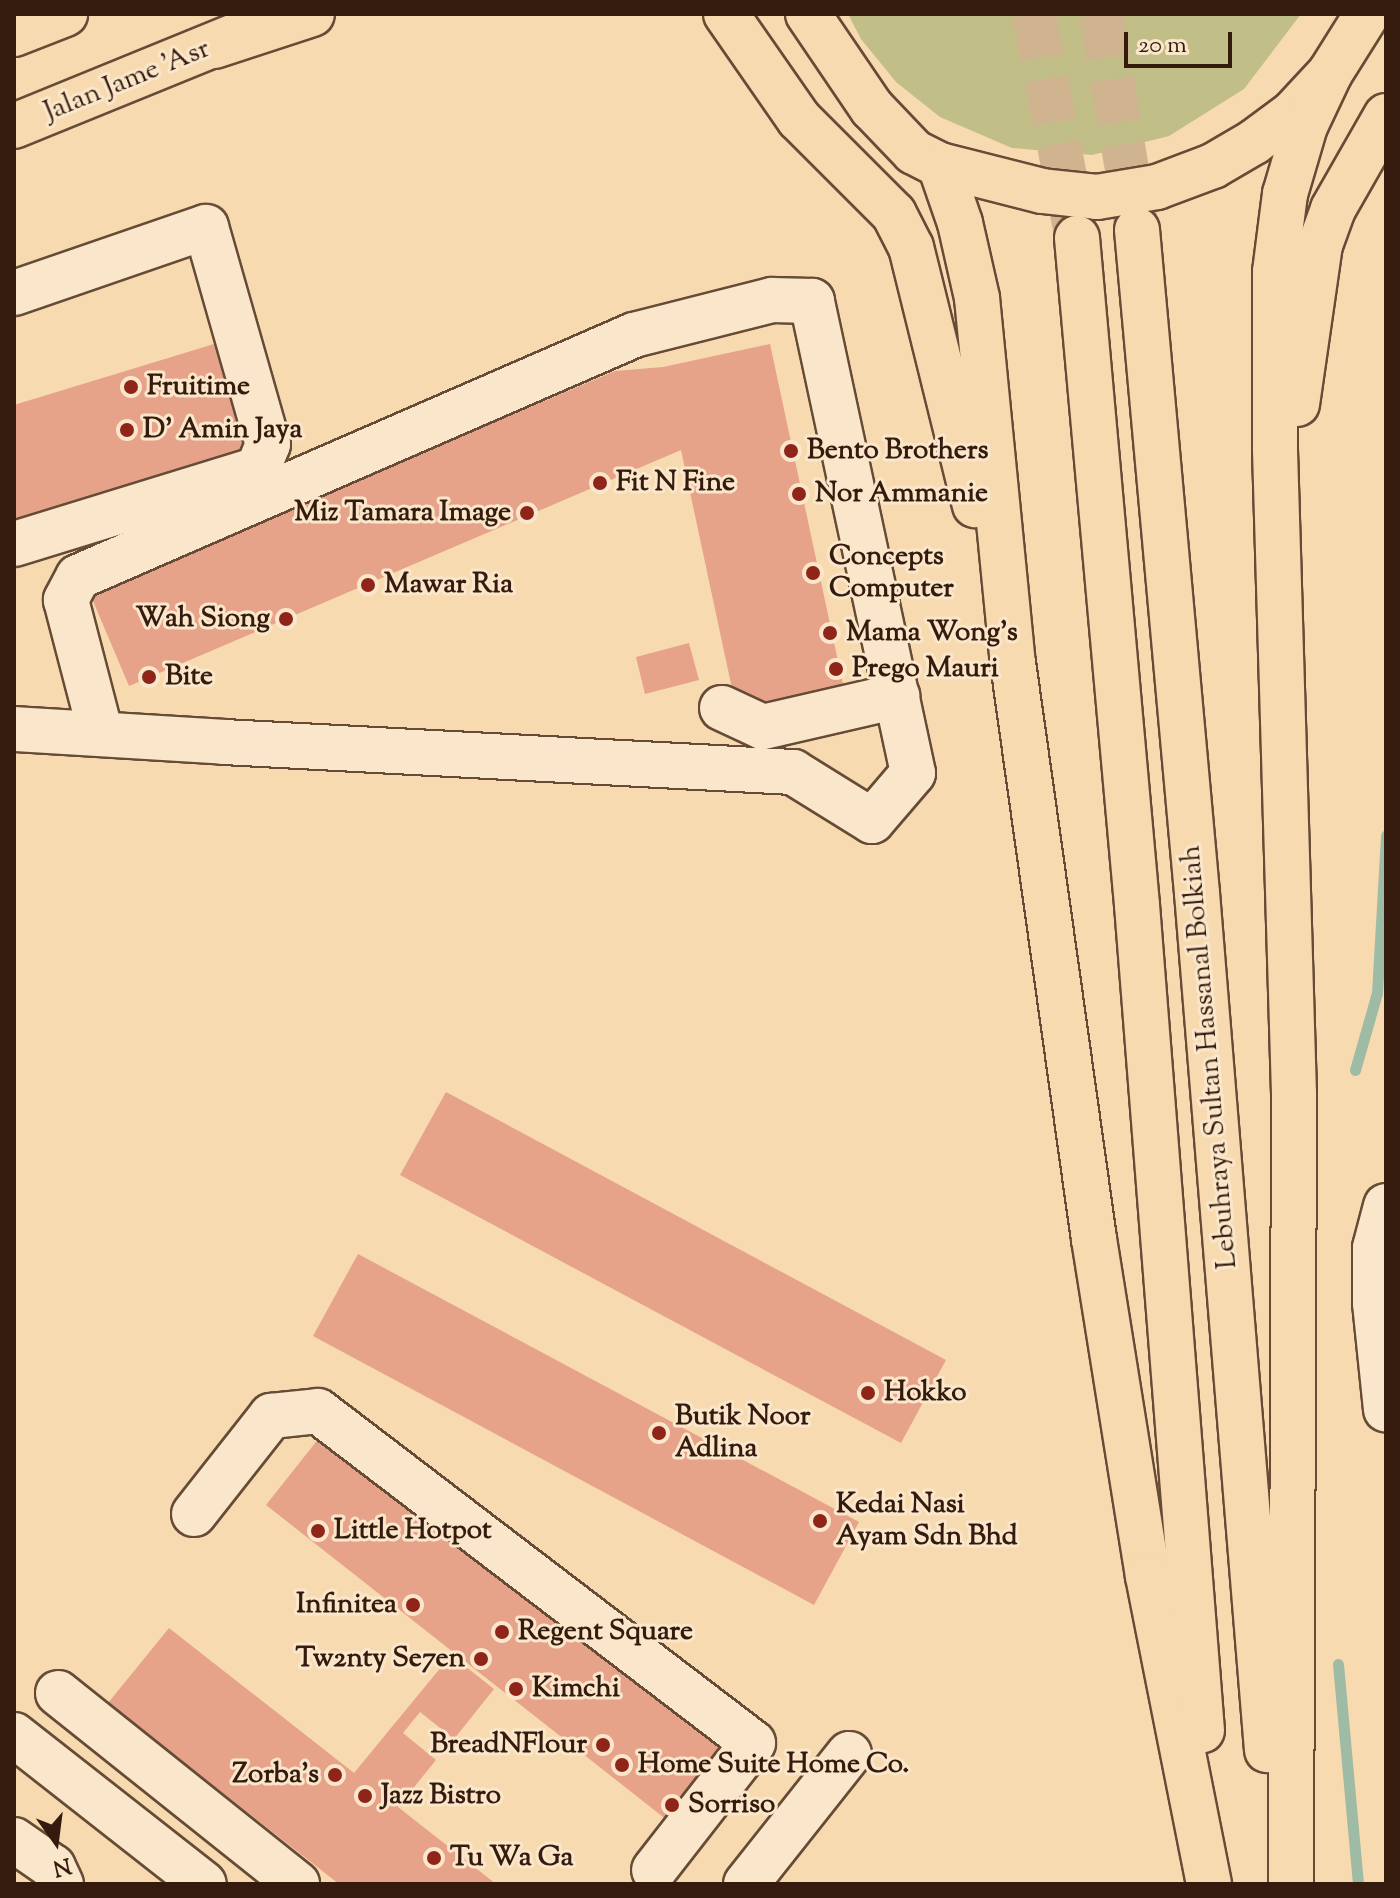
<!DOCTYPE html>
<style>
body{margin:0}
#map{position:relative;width:1400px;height:1898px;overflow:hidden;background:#f7daaf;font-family:"Sorts Mill Goudy",serif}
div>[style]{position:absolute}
.green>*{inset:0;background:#c1be88}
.stream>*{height:11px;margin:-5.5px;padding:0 5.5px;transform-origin:5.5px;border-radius:5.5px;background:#9ebba5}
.building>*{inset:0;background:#e7a28a}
.highway-tunnel>*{height:44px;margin-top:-22px;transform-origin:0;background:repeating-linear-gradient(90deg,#d0b48f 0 44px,transparent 0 66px)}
.roads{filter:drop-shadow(2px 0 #664b36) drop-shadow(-2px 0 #664b36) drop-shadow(0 2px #664b36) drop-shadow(0 -2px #664b36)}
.minor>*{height:44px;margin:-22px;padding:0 22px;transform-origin:22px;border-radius:22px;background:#fae7cb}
.major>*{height:44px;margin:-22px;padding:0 22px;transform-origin:22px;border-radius:22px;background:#f7daaf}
.highway>*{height:44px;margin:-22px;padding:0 22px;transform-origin:22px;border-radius:22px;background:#f7daaf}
.dots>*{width:22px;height:22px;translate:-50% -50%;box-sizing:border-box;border:4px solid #fae7cb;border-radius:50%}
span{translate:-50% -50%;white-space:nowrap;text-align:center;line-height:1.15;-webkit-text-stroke:6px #fae7cb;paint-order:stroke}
.street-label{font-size:28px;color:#351b0e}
.poi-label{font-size:28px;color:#351b0e;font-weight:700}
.left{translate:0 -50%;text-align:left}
.right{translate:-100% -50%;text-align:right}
.frame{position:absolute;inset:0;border:16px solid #351b0e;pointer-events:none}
.north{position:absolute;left:16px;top:1802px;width:80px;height:80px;-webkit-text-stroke:6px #fae7cb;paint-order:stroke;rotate:166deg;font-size:22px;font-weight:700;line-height:32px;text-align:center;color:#351b0e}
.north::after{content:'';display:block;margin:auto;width:28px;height:36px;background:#351b0e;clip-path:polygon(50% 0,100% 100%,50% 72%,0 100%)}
.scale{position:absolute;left:1124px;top:32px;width:108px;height:36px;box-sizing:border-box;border:4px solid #351b0e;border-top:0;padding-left:10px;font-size:24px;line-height:28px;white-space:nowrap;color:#351b0e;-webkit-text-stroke:6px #fae7cb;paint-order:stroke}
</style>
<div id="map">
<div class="green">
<div style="clip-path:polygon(848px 14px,1301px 14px,1244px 89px,1169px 136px,1092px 155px,1012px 148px,940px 117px,896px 82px,861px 39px)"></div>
</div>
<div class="stream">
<div style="left:1355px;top:1070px;width:80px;rotate:-74.1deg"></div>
<div style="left:1377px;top:993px;width:158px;rotate:-86.7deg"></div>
<div style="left:1338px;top:1664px;width:221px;rotate:84.8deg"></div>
</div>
<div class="building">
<div style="clip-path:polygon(214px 344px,248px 455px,14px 527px,14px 405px)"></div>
<div style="clip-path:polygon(770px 344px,844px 689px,737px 712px,681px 450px,129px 686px,90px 594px,615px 371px,663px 367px)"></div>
<div style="clip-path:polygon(689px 643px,699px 680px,645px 694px,636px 657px)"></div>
<div style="clip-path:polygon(446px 1092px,946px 1360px,901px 1443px,400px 1175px)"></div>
<div style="clip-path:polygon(358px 1254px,859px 1522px,814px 1605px,313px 1336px)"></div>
<div style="clip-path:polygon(323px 1433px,738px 1760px,681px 1831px,266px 1505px)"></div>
<div style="clip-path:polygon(169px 1628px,354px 1773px,451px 1655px,494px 1689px,454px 1739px,420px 1712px,403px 1733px,436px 1760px,398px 1807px,496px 1884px,339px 1884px,108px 1703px)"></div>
</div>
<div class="highway-tunnel">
<div style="left:1034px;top:14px;width:218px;rotate:79.2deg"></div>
<div style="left:1101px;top:14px;width:218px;rotate:80.5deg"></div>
</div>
<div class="roads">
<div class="minor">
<div style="left:14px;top:293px;width:203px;rotate:-19deg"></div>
<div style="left:206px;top:227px;width:226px;rotate:74.1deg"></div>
<div style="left:268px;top:444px;width:27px;rotate:112deg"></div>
<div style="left:258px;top:469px;width:255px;rotate:162.9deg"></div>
<div style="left:722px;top:708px;width:45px;rotate:24.9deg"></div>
<div style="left:763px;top:727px;width:138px;rotate:-13deg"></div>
<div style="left:14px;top:729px;width:210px;rotate:3.5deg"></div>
<div style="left:224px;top:742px;width:570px;rotate:3.02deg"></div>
<div style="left:793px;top:772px;width:93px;rotate:31.8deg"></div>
<div style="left:872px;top:821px;width:63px;rotate:-49.5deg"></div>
<div style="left:913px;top:773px;width:483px;rotate:-102.1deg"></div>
<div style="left:812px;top:301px;width:40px;rotate:-178.6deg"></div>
<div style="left:772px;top:300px;width:142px;rotate:165.8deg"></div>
<div style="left:634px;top:335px;width:606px;rotate:156.48deg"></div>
<div style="left:78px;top:577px;width:26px;rotate:118deg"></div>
<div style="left:66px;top:600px;width:138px;rotate:75.4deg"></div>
<div style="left:1386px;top:1206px;width:43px;rotate:104.7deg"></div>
<div style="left:1375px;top:1248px;width:55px;rotate:90deg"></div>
<div style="left:1375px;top:1303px;width:107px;rotate:84.1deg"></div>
<div style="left:194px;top:1514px;width:125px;rotate:-51.8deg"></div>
<div style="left:271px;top:1416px;width:47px;rotate:-6.1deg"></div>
<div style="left:318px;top:1411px;width:547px;rotate:37.35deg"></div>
<div style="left:753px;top:1743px;width:161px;rotate:127.9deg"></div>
<div style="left:58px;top:1693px;width:306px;rotate:38.6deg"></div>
<div style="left:14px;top:1735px;width:241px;rotate:38.1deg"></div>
<div style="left:14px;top:1840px;width:47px;rotate:34.7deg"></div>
<div style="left:53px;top:1867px;width:19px;rotate:65deg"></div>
<div style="left:746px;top:1884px;width:166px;rotate:-51.6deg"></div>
</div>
<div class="major">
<div style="left:808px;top:14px;width:114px;rotate:55.8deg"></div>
<div style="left:872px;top:108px;width:61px;rotate:46.3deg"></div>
<div style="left:914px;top:152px;width:29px;rotate:27deg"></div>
<div style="left:940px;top:165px;width:105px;rotate:14.3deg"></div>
<div style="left:1042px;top:191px;width:55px;rotate:6.2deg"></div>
<div style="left:1097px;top:197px;width:61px;rotate:-9.5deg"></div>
<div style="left:1157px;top:187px;width:60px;rotate:-20.6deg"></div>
<div style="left:1213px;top:166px;width:48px;rotate:-30.3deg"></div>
<div style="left:1254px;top:142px;width:49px;rotate:-36.6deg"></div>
<div style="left:1293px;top:113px;width:54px;rotate:-47.2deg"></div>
<div style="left:1330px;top:73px;width:70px;rotate:-57.9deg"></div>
<div style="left:14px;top:34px;width:55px;rotate:-21.4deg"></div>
<div style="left:14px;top:126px;width:254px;rotate:-22.2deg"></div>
</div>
<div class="highway">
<div style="left:726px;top:14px;width:128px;rotate:55.2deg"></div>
<div style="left:799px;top:119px;width:134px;rotate:45deg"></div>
<div style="left:894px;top:214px;width:37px;rotate:63deg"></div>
<div style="left:911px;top:247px;width:266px;rotate:76.1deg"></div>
<div style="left:214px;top:46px;width:103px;rotate:-18.1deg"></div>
<div style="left:940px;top:165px;width:61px;rotate:71deg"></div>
<div style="left:960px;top:223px;width:77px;rotate:77.2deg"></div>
<div style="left:977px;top:298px;width:367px;rotate:84.4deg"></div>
<div style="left:1013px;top:663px;width:582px;rotate:82deg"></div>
<div style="left:1094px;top:1239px;width:341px;rotate:80.9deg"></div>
<div style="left:1148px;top:1576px;width:314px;rotate:78.8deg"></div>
<div style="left:1137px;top:230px;width:666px;rotate:84.83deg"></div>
<div style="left:1197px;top:893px;width:860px;rotate:85.33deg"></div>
<div style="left:1077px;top:238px;width:670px;rotate:84.86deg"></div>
<div style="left:1137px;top:905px;width:828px;rotate:85.5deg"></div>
<div style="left:1297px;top:404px;width:161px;rotate:-81.8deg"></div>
<div style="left:1320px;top:245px;width:38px;rotate:-70deg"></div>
<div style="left:1333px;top:209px;width:107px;rotate:-60.3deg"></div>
<div style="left:1291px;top:1884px;width:790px;rotate:-89.78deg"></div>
<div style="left:1294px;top:1094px;width:645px;rotate:-91.69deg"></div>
<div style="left:1275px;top:449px;width:177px;rotate:-90deg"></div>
<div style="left:1275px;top:272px;width:79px;rotate:-82.7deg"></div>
<div style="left:1285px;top:194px;width:71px;rotate:-73.6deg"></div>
<div style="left:1305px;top:126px;width:59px;rotate:-64.7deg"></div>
</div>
</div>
<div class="dots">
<div style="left:131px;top:387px;background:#8f2418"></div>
<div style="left:127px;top:430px;background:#8f2418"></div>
<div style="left:791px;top:451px;background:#8f2418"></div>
<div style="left:600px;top:483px;background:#8f2418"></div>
<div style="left:799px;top:494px;background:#8f2418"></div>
<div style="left:527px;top:513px;background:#8f2418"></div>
<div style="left:813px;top:573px;background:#8f2418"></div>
<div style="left:368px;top:585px;background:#8f2418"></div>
<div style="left:286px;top:619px;background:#8f2418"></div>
<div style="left:830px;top:633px;background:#8f2418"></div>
<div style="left:836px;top:669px;background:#8f2418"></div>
<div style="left:149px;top:677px;background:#8f2418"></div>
<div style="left:868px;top:1393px;background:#8f2418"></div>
<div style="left:659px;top:1433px;background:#8f2418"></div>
<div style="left:820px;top:1521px;background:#8f2418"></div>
<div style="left:318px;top:1531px;background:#8f2418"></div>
<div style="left:413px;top:1605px;background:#8f2418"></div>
<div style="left:502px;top:1632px;background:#8f2418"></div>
<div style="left:481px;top:1659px;background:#8f2418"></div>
<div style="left:516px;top:1689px;background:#8f2418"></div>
<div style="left:603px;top:1745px;background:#8f2418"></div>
<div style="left:622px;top:1765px;background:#8f2418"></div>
<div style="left:335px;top:1775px;background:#8f2418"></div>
<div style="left:365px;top:1796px;background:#8f2418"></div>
<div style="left:672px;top:1805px;background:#8f2418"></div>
<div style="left:434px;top:1858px;background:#8f2418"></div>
</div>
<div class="street-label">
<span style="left:127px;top:81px;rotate:-22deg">Jalan Jame 'Asr</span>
<span style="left:1210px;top:1057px;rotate:-95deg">Lebuhraya Sultan Hassanal Bolkiah</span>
</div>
<div class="poi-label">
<span class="left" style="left:147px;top:387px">Fruitime</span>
<span class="left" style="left:143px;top:430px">D' Amin Jaya</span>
<span class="left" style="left:807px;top:451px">Bento Brothers</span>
<span class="left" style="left:616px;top:483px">Fit N Fine</span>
<span class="left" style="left:815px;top:494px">Nor Ammanie</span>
<span class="right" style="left:511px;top:513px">Miz Tamara Image</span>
<span class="left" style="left:829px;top:573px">Concepts<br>Computer</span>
<span class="left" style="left:384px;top:585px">Mawar Ria</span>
<span class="right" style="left:270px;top:619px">Wah Siong</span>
<span class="left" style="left:846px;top:633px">Mama Wong's</span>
<span class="left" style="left:852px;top:669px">Prego Mauri</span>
<span class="left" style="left:165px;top:677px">Bite</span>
<span class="left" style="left:884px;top:1393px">Hokko</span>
<span class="left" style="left:675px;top:1433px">Butik Noor<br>Adlina</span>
<span class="left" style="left:836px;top:1521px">Kedai Nasi<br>Ayam Sdn Bhd</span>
<span class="left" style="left:334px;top:1531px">Little Hotpot</span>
<span class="right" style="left:397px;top:1605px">Infinitea</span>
<span class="left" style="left:518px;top:1632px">Regent Square</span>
<span class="right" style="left:465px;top:1659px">Tw2nty Se7en</span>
<span class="left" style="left:532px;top:1689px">Kimchi</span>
<span class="right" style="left:587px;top:1745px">BreadNFlour</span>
<span class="left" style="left:638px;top:1765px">Home Suite Home Co.</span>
<span class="right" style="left:319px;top:1775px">Zorba's</span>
<span class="left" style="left:381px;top:1796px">Jazz Bistro</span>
<span class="left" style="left:688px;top:1805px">Sorriso</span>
<span class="left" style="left:450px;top:1858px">Tu Wa Ga</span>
</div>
<div class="frame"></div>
<div class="north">N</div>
<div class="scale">20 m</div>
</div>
